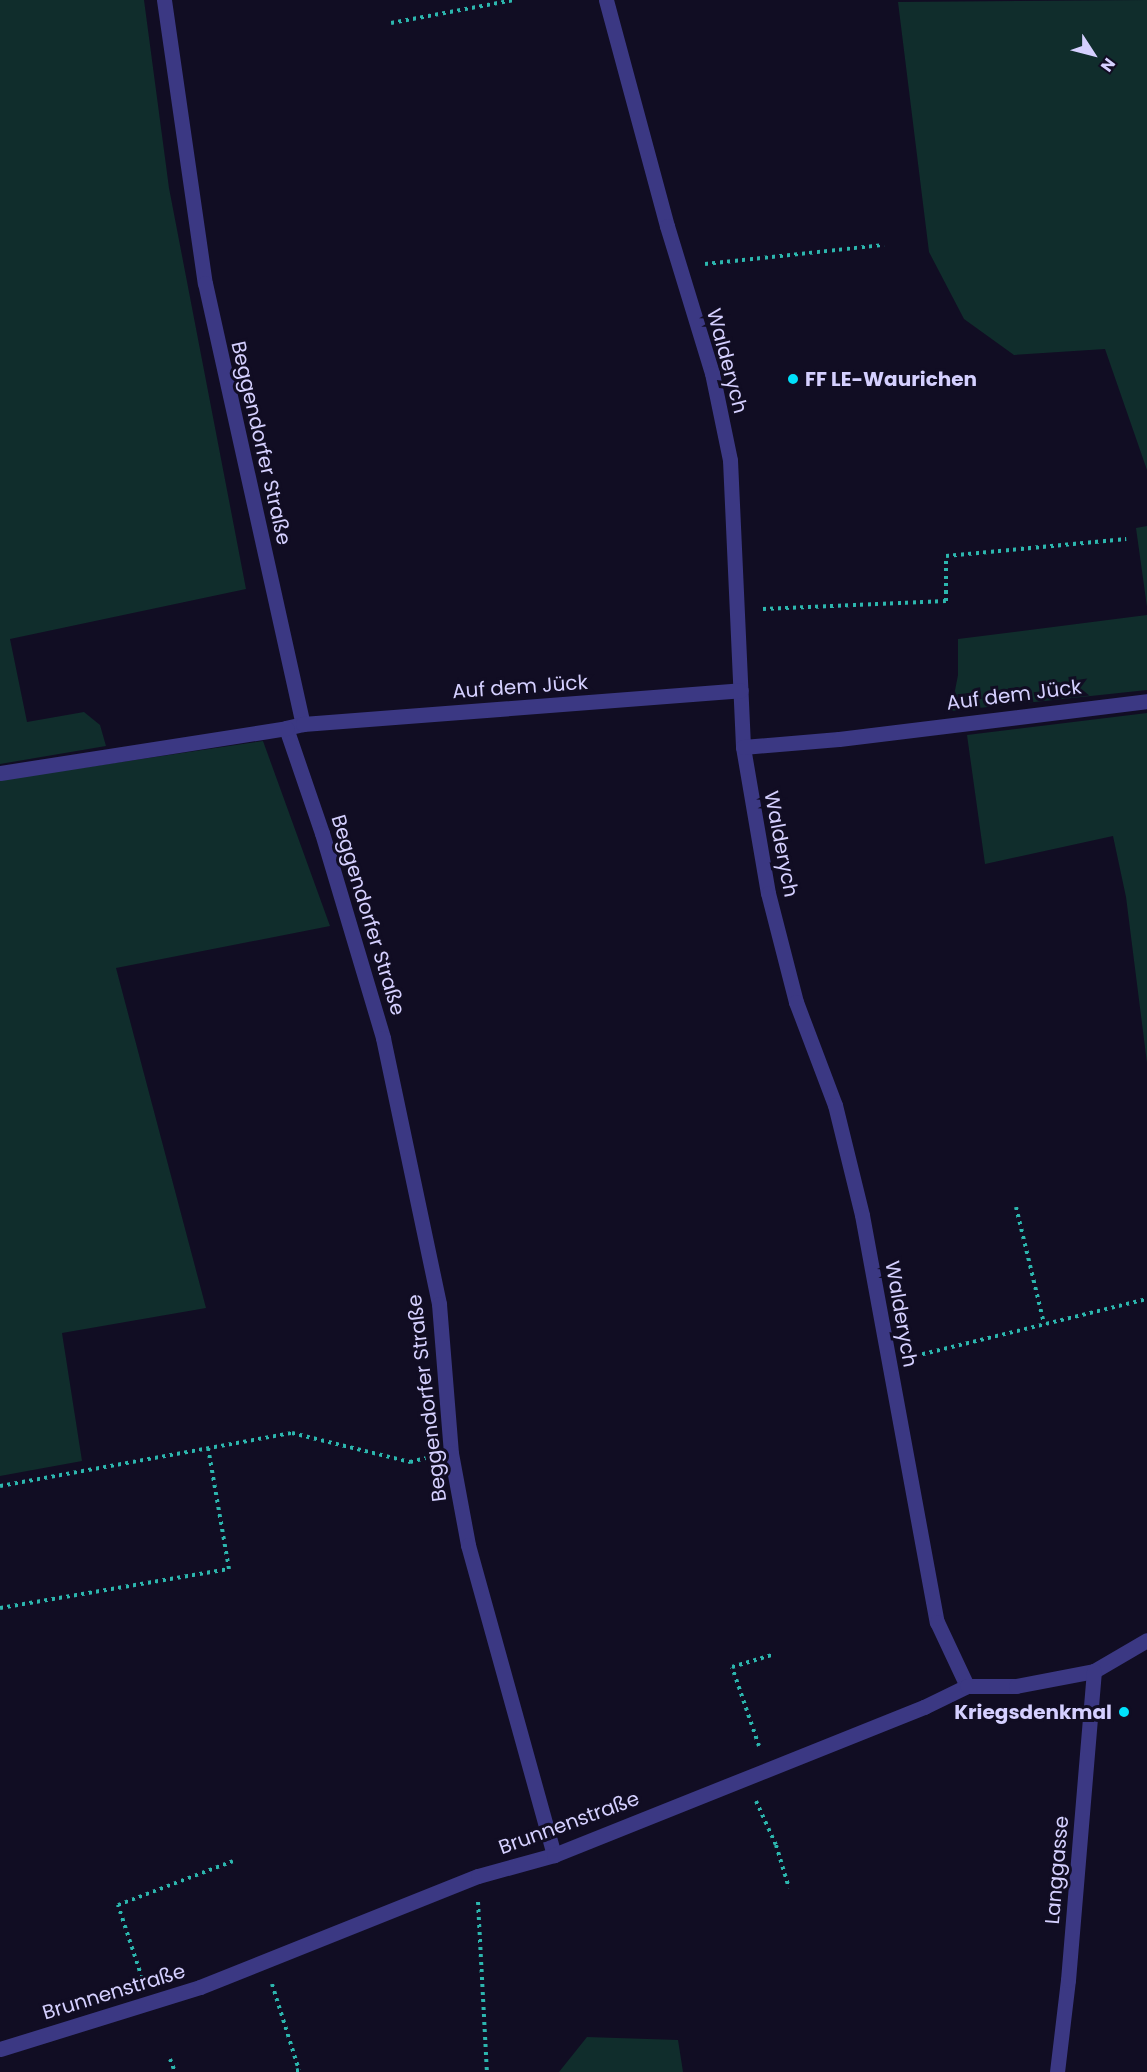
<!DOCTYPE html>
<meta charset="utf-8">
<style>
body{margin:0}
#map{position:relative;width:1147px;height:2072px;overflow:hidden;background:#110d23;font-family:Poppins,sans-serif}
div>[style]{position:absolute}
.green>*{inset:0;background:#102d2c}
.path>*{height:4px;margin-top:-2px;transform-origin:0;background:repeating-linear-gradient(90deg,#2cb6ae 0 3px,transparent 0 7.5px)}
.minor>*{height:15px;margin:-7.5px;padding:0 7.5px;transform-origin:7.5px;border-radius:7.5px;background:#3b3883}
.dots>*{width:16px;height:16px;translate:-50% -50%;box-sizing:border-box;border:3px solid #110d23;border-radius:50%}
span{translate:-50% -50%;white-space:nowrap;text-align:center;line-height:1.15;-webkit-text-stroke:6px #110d23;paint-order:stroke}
.street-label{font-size:20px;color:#d5d0ff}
.poi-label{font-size:20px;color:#d5d0ff;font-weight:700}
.left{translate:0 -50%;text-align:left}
.right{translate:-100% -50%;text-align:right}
.north{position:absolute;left:1063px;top:24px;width:60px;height:60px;-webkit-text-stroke:4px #110d23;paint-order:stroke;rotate:126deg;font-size:16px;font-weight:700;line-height:24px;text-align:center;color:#d5d0ff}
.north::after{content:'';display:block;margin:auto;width:21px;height:27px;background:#d5d0ff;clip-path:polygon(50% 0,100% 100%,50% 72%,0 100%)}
</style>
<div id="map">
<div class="green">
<div style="clip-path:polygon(0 0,144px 0,169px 188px,246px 589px,10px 639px,27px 722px,84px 712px,100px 725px,106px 746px,0 764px)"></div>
<div style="clip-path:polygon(1147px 0,1147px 470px,1105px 349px,1014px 355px,964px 319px,929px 252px,898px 2px)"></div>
<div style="clip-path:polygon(1147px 526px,1147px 607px,1136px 528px)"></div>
<div style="clip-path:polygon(1147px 615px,1147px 690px,951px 711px,958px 675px,958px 639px)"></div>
<div style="clip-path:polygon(1147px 713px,1147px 1063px,1126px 897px,1113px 836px,985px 864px,967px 735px)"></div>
<div style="clip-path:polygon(263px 741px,330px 926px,116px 968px,206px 1308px,62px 1333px,82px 1461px,0 1476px,0 780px)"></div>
<div style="clip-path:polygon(587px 2037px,678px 2040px,683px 2072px,559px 2072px)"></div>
</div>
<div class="path">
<div style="left:391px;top:23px;width:125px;rotate:-10.6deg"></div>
<div style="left:705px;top:264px;width:180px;rotate:-6.1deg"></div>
<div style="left:763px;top:609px;width:183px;rotate:-2.5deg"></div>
<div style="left:946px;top:601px;width:45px;rotate:-90deg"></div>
<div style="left:946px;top:556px;width:181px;rotate:-5.4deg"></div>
<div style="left:1016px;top:1207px;width:120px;rotate:76.5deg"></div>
<div style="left:915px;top:1356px;width:239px;rotate:-13.8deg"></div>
<div style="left:0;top:1486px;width:297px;rotate:-10.3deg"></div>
<div style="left:292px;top:1433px;width:122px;rotate:13.8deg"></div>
<div style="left:410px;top:1462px;width:16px;rotate:-14deg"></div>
<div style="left:0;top:1608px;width:232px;rotate:-9.7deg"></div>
<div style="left:229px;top:1569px;width:123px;rotate:-99.8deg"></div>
<div style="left:759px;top:1746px;width:83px;rotate:-108.9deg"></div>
<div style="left:732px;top:1667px;width:42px;rotate:-16.7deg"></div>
<div style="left:756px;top:1801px;width:48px;rotate:65.6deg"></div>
<div style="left:776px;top:1845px;width:45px;rotate:73.2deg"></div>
<div style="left:478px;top:1902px;width:170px;rotate:87deg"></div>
<div style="left:142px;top:1978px;width:77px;rotate:-108.2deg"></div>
<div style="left:118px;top:1905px;width:123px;rotate:-20.9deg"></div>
<div style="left:272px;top:1984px;width:90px;rotate:72.6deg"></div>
<div style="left:299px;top:2070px;width:7px;rotate:164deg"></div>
<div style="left:170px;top:2059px;width:14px;rotate:69deg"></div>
</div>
<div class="minor">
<div style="left:164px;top:0;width:286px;rotate:81.8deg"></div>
<div style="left:205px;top:283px;width:452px;rotate:77.5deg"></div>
<div style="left:303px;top:724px;width:17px;rotate:167deg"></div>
<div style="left:286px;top:728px;width:111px;rotate:71.1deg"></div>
<div style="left:322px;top:833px;width:214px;rotate:73.4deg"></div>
<div style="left:383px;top:1038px;width:272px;rotate:78.1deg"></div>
<div style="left:439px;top:1304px;width:149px;rotate:85.4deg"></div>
<div style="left:451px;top:1453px;width:94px;rotate:79.5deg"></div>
<div style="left:468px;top:1545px;width:322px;rotate:74.5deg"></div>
<div style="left:606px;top:0;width:234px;rotate:74.9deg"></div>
<div style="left:667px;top:226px;width:154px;rotate:73deg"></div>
<div style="left:712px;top:373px;width:89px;rotate:78.3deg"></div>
<div style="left:730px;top:460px;width:287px;rotate:87.4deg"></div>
<div style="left:743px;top:747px;width:148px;rotate:80.3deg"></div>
<div style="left:768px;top:893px;width:113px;rotate:75.6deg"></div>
<div style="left:796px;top:1002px;width:110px;rotate:69.3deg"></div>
<div style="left:835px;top:1105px;width:113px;rotate:76.2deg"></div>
<div style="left:862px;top:1215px;width:414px;rotate:79.6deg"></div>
<div style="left:937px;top:1622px;width:71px;rotate:64.9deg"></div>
<div style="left:303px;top:724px;width:439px;rotate:-4.4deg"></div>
<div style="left:743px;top:747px;width:96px;rotate:-4.8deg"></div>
<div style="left:839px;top:739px;width:310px;rotate:-7deg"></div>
<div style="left:0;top:773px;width:290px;rotate:-8.9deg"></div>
<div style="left:0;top:2049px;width:209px;rotate:-17.2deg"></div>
<div style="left:200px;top:1987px;width:299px;rotate:-21.8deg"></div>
<div style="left:478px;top:1876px;width:79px;rotate:-15.4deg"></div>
<div style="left:554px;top:1855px;width:399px;rotate:-21.8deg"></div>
<div style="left:924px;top:1707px;width:48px;rotate:-26deg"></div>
<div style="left:967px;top:1686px;width:49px"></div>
<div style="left:1016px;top:1686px;width:79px;rotate:-10.9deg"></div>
<div style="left:1094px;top:1671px;width:61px;rotate:-30.3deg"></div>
<div style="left:1057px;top:2072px;width:93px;rotate:-83.2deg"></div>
<div style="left:1068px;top:1980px;width:310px;rotate:-85.2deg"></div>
</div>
<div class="dots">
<div style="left:793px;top:379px;background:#00e1fb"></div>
<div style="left:1124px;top:1712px;background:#00e1fb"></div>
</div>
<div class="street-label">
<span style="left:727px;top:361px;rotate:75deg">Walderych</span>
<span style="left:261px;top:443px;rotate:77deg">Beggendorfer Straße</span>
<span style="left:520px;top:687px;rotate:-4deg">Auf dem Jück</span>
<span style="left:1014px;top:695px;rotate:-7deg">Auf dem Jück</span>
<span style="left:781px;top:844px;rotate:79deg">Walderych</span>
<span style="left:368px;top:915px;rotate:73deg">Beggendorfer Straße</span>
<span style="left:901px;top:1314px;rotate:80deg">Walderych</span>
<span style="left:427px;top:1398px;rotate:-97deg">Beggendorfer Straße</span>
<span style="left:569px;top:1823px;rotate:-20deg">Brunnenstraße</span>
<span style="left:1057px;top:1870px;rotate:-85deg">Langgasse</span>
<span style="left:114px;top:1992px;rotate:-17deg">Brunnenstraße</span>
</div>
<div class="poi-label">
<span class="left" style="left:805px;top:379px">FF LE-Waurichen</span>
<span class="right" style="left:1112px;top:1712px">Kriegsdenkmal</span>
</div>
<div class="north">N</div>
</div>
